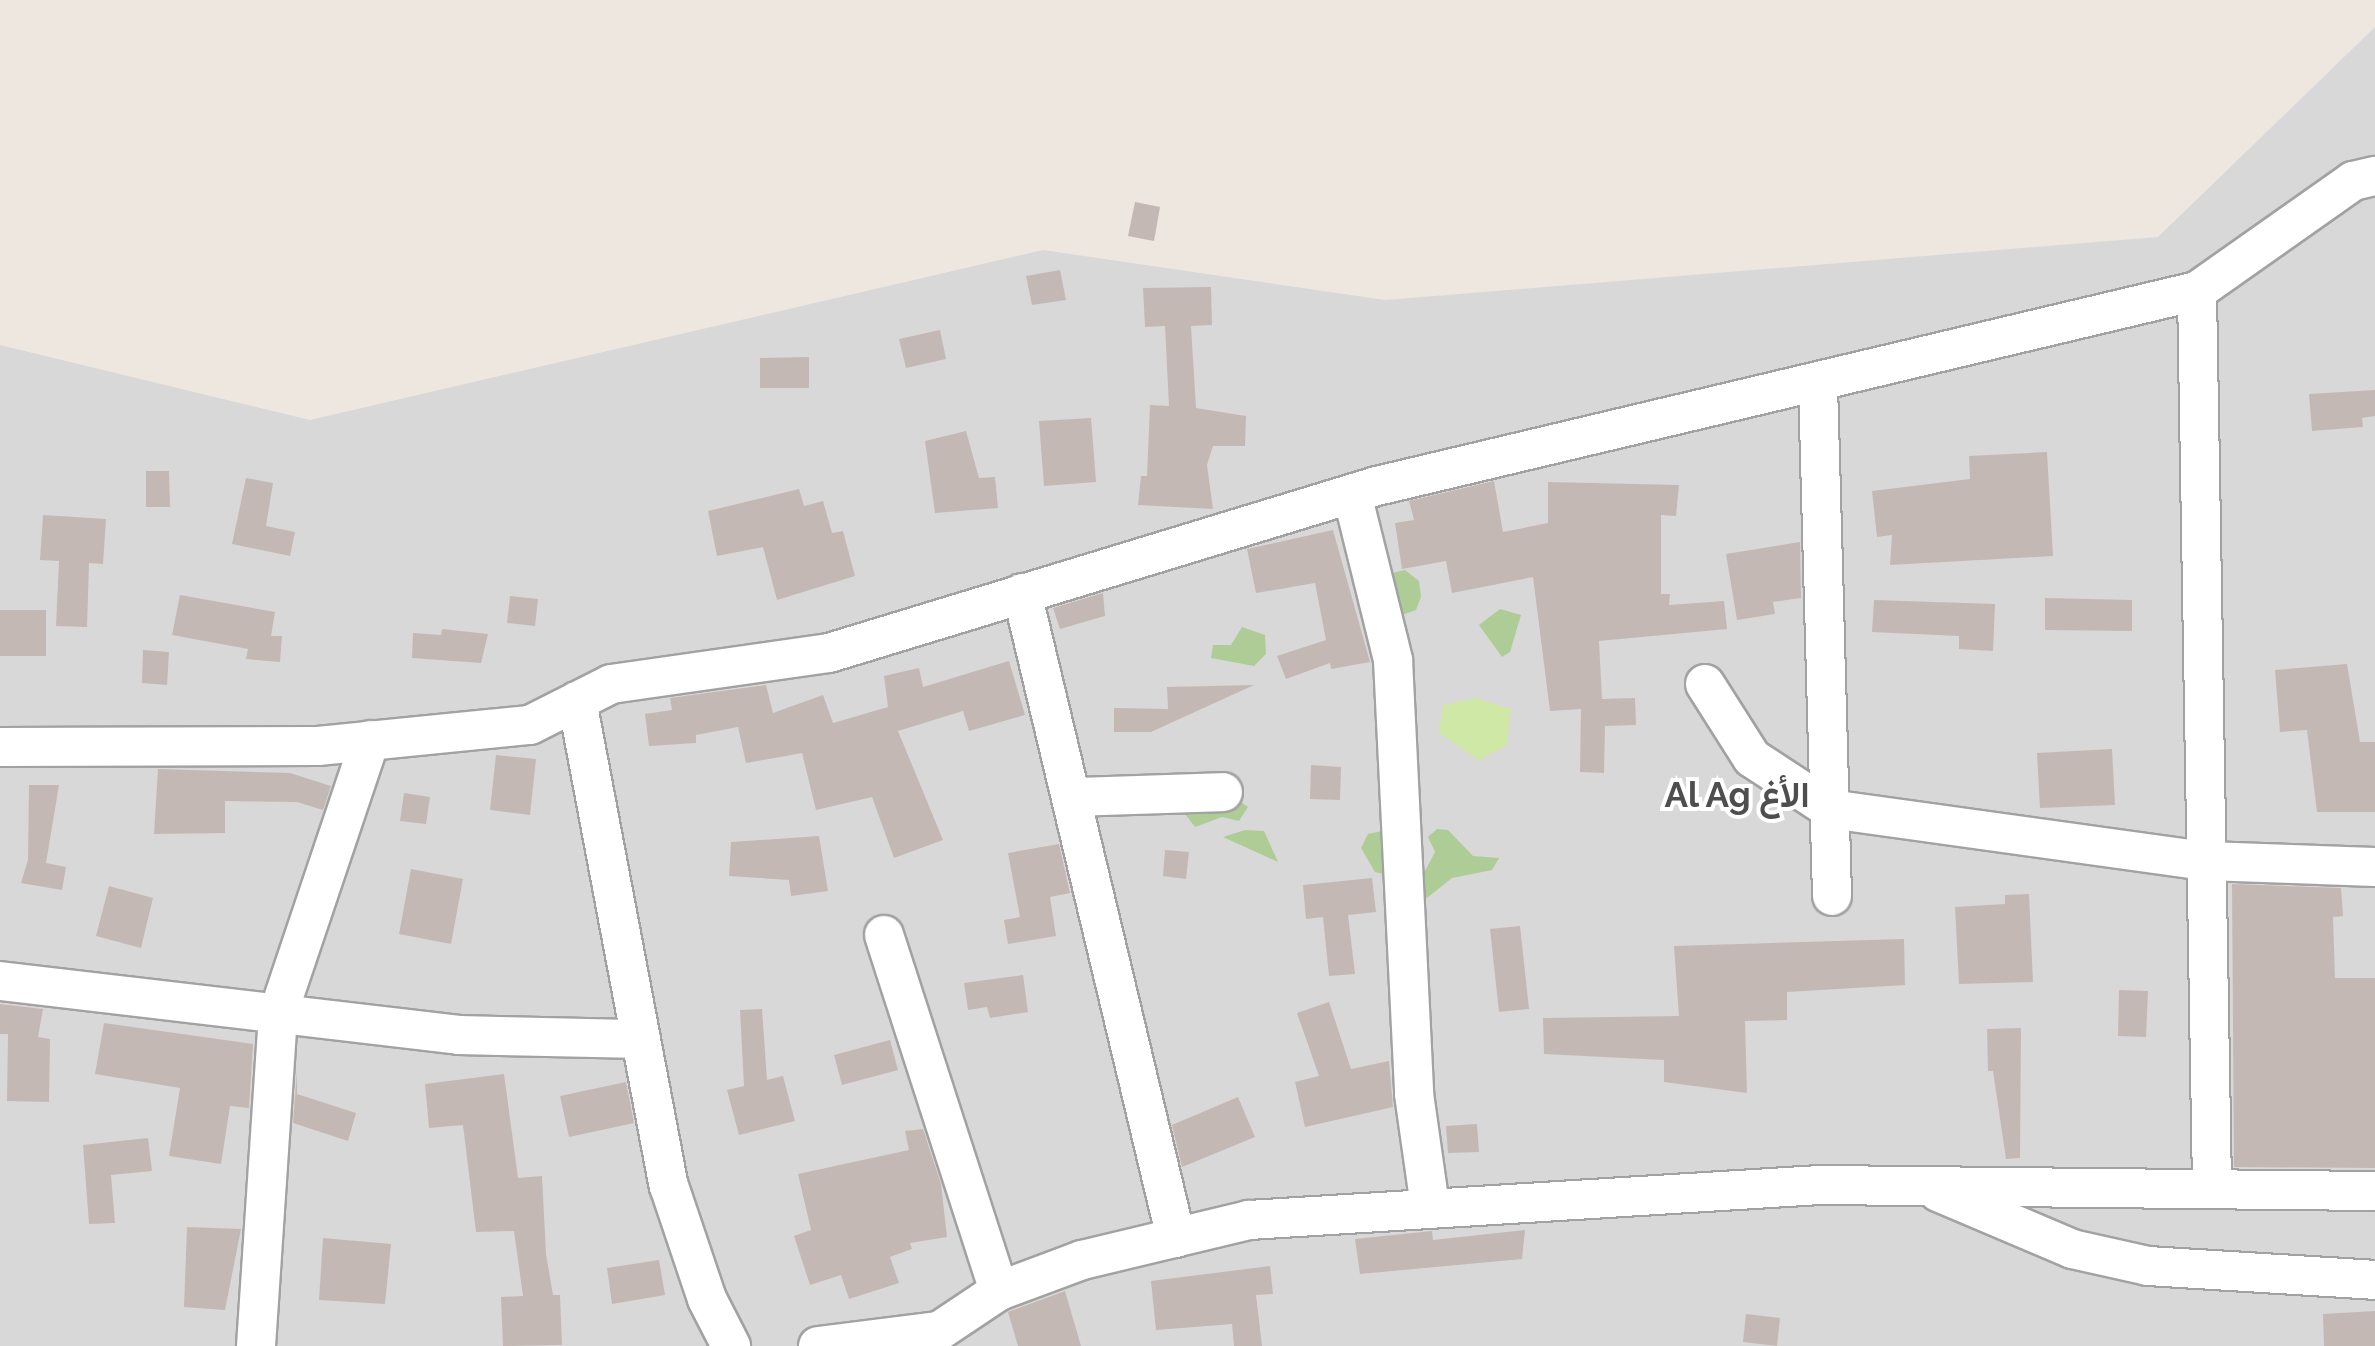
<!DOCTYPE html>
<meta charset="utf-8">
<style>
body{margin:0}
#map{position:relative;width:2375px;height:1346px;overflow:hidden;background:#ede7e0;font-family:Raleway,Vazirmatn,sans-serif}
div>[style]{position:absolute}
.residential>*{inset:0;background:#d9d8d8}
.grass>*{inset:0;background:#d0e8a5}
.forest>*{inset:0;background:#aecc95}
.building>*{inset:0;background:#c4b8b4}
.roads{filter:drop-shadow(2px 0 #a2a2a2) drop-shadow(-2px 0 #a2a2a2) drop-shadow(0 2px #a2a2a2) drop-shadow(0 -2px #a2a2a2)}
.minor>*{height:38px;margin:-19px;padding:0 19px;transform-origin:19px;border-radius:19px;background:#fff}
span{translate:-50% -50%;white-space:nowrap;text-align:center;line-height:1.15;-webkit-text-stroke:8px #fff;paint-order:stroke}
.district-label{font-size:35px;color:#4e4e4e;font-weight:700}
</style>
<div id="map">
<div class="residential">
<div style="clip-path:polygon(2375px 27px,2375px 1346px,0 1346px,0 345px,310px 420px,1043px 250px,1385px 300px,2158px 237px)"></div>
</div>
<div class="grass">
<div style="clip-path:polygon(1476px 698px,1511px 709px,1507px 745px,1479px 760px,1439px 733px,1443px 705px)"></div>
</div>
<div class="forest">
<div style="clip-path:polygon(1405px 570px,1419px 581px,1421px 597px,1416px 610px,1396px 617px,1384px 575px)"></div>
<div style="clip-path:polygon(1500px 609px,1521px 615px,1510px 652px,1502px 657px,1479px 625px)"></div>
<div style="clip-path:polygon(1242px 627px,1265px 635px,1266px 654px,1254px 666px,1211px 658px,1213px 645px,1231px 645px)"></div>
<div style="clip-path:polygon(1236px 798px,1248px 807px,1239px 821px,1222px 817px,1195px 827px,1182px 810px)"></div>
<div style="clip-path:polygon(1396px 828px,1396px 877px,1375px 872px,1361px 848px,1368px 834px)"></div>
<div style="clip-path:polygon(1437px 829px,1448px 830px,1473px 856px,1499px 858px,1492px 870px,1452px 878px,1427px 898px,1415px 890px,1435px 852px,1428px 837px)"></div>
<div style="clip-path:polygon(1245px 830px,1264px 831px,1278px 862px,1223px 837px)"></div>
</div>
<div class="building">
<div style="clip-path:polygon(1135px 202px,1160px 207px,1154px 241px,1128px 236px)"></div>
<div style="clip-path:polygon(1060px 270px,1066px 300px,1032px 305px,1026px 276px)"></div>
<div style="clip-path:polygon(1211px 287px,1212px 325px,1191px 326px,1196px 408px,1246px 416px,1245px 446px,1213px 446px,1207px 465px,1213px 509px,1138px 505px,1141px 476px,1147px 476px,1150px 405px,1169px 406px,1165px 326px,1145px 327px,1143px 288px)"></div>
<div style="clip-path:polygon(940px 330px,946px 359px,906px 368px,899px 339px)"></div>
<div style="clip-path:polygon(809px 357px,809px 388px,760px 388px,760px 358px)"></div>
<div style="clip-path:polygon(2375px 390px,2375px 416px,2362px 418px,2363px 427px,2312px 431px,2309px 394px)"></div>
<div style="clip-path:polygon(1091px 418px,1096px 482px,1044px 486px,1039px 421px)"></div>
<div style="clip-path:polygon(966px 431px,979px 478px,995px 477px,998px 508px,935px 513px,925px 441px)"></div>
<div style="clip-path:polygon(2047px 452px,2053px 556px,1890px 565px,1892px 535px,1877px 537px,1872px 491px,1970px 479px,1969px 456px)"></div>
<div style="clip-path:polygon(146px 471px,169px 471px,170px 507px,146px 507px)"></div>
<div style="clip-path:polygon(246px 478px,273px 483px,266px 526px,295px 532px,290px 556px,232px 544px)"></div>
<div style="clip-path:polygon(1494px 481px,1503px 532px,1548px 523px,1548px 482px,1679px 485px,1676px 516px,1661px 515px,1661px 594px,1670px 594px,1669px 605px,1724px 601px,1727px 629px,1599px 641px,1602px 699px,1635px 698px,1636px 725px,1605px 726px,1604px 773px,1580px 772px,1581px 709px,1550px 711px,1533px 577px,1452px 593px,1446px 561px,1402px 569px,1395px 523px,1414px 520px,1409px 501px)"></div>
<div style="clip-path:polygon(799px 489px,804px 506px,823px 501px,832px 533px,843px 531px,855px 576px,777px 600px,763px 547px,717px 556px,708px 511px)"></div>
<div style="clip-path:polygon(43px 515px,106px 519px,103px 564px,89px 563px,87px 627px,56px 626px,59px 561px,40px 560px)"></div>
<div style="clip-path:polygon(1333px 530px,1370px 662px,1331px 669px,1330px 663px,1286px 679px,1277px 656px,1326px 640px,1315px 583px,1256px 593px,1247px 549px)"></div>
<div style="clip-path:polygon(1800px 542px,1801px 598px,1773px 602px,1775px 614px,1737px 620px,1726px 554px)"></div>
<div style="clip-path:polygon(1103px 593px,1105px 616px,1060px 629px,1053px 608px)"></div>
<div style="clip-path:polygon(180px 595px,275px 612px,271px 636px,282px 636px,280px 662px,246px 659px,248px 649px,172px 635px)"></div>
<div style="clip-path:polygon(510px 596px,538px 599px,535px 626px,507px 623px)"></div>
<div style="clip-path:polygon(2045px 598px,2132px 600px,2132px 631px,2045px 630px)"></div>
<div style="clip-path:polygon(1874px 600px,1995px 604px,1993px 651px,1959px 649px,1959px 636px,1872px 632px)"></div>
<div style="clip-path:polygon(0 610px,46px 610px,46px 656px,0 656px)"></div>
<div style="clip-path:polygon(442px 629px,488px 634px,481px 663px,412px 658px,413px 633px,441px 635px)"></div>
<div style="clip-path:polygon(143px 650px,169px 652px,167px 685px,142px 683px)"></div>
<div style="clip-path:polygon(1009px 661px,1025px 715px,969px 731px,963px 711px,898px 731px,943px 840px,894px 858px,872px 797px,816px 810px,802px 753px,746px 763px,738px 727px,696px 735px,696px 743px,649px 746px,645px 714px,672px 710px,670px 698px,766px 685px,773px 713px,823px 695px,833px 723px,888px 707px,884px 676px,919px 668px,923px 687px)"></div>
<div style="clip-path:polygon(2347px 664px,2360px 742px,2375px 742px,2375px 812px,2317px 812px,2307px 730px,2280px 732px,2275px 670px)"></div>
<div style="clip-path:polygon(1254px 685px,1151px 732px,1114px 732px,1114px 708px,1168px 709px,1167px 687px)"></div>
<div style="clip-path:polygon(2112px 749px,2115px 805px,2040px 808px,2037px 753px)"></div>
<div style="clip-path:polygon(496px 755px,536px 759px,530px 815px,490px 810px)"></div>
<div style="clip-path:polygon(1311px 765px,1341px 767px,1340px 800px,1310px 799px)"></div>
<div style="clip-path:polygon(158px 769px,290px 773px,331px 786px,323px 810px,297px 802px,225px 801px,225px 833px,154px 834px)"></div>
<div style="clip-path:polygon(29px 785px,59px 785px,46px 863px,66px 867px,62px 890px,21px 883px,28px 860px)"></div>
<div style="clip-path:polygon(404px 793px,430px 797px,426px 824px,400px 821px)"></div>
<div style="clip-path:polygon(819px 836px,828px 891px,791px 896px,789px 880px,729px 876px,731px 842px)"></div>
<div style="clip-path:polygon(1059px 844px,1070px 893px,1050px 897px,1056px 936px,1008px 944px,1004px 920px,1020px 917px,1008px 853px)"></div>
<div style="clip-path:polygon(1165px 850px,1189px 852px,1186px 879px,1163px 876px)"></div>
<div style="clip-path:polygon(411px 869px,463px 879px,451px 944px,399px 934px)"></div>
<div style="clip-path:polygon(1372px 878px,1376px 912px,1348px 915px,1355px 974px,1329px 976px,1323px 917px,1306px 919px,1303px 885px)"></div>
<div style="clip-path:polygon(2232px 884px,2341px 888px,2343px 916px,2333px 917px,2335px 978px,2375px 978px,2375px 1168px,2234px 1167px)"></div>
<div style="clip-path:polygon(109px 886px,153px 898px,141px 948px,96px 936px)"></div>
<div style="clip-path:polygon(2029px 894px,2033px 982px,1959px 984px,1955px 907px,2005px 904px,2005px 895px)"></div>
<div style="clip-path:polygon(1520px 926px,1529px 1009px,1499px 1012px,1490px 929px)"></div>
<div style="clip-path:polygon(1904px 939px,1905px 985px,1787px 992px,1787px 1020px,1745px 1021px,1747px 1093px,1664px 1082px,1664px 1060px,1544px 1054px,1543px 1018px,1679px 1016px,1674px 946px)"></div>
<div style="clip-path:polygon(1023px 975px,1028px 1012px,990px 1018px,987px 1007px,968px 1010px,964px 983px)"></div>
<div style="clip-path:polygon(2119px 990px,2148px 991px,2146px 1037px,2118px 1036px)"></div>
<div style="clip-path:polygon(1329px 1002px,1351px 1069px,1389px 1061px,1393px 1107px,1305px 1127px,1295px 1082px,1319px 1076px,1297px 1013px)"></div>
<div style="clip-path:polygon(0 1004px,43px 1009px,38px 1037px,50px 1039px,49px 1102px,7px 1101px,8px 1034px,0 1034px)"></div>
<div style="clip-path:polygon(762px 1009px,767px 1080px,783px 1076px,795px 1121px,739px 1135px,727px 1090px,744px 1086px,740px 1010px)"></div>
<div style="clip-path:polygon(104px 1023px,253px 1044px,249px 1108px,230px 1106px,221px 1164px,169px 1156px,180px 1088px,95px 1074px)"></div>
<div style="clip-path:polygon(2021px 1028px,2020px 1158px,2006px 1159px,1993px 1071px,1988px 1071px,1987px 1029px)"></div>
<div style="clip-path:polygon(890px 1040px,898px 1070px,842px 1085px,834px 1055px)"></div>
<div style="clip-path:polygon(297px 1071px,297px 1094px,356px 1113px,348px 1141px,293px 1123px)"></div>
<div style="clip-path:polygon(504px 1074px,518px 1178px,542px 1176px,546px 1254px,553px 1295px,560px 1295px,562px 1345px,503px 1346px,501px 1297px,523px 1296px,514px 1231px,476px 1232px,463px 1125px,429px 1128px,425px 1084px)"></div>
<div style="clip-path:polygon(626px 1082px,634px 1123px,569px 1137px,560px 1096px)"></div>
<div style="clip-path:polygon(1238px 1097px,1255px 1137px,1182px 1167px,1172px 1125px)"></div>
<div style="clip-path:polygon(1477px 1124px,1479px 1152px,1448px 1153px,1446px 1126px)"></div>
<div style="clip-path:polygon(923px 1129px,941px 1184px,947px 1237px,910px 1243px,912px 1249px,890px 1257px,899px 1283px,849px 1299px,841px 1275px,810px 1285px,794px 1236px,811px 1230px,798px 1174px,909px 1150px,905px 1131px)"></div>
<div style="clip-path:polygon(148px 1138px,152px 1171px,111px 1175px,115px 1223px,89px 1224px,83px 1145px)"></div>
<div style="clip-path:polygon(187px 1227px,241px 1229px,225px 1310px,184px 1307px)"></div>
<div style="clip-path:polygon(1525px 1230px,1522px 1259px,1360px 1274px,1355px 1239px,1432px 1231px,1433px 1240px)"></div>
<div style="clip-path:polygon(323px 1238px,391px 1244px,385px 1304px,319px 1300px)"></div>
<div style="clip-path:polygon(659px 1260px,665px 1295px,612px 1304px,607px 1268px)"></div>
<div style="clip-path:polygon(1270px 1266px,1273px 1294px,1256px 1295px,1262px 1346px,1234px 1346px,1232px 1324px,1156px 1330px,1151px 1281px)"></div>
<div style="clip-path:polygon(1065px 1291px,1081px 1346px,1018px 1346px,1008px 1312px)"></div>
<div style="clip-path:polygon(2375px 1311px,2375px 1346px,2324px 1346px,2323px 1314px)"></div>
<div style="clip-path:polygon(1746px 1314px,1780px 1318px,1777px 1346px,1743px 1342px)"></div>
</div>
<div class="roads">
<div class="minor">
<div style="left:2197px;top:291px;width:895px;rotate:89.04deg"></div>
<div style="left:1818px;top:385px;width:511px;rotate:88.43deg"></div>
<div style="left:1352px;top:494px;width:171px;rotate:76.1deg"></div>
<div style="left:1393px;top:660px;width:435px;rotate:87.2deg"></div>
<div style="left:1414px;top:1094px;width:113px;rotate:81.9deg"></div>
<div style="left:1022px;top:593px;width:663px;rotate:76.57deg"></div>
<div style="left:1705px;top:684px;width:88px;rotate:57.6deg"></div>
<div style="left:1752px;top:758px;width:93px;rotate:33.2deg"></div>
<div style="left:1830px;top:809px;width:380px;rotate:7.9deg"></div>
<div style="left:2206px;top:861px;width:169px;rotate:2deg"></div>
<div style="left:577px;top:701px;width:494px;rotate:79.3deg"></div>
<div style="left:669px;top:1186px;width:119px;rotate:71.4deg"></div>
<div style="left:707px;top:1299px;width:53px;rotate:62.9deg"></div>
<div style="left:0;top:747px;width:318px;rotate:-0.2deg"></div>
<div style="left:318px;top:746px;width:213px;rotate:-5.7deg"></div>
<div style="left:530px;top:725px;width:91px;rotate:-26.8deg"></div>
<div style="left:611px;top:684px;width:220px;rotate:-8.1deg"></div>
<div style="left:829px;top:653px;width:573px;rotate:-16.95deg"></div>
<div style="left:1377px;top:486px;width:843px;rotate:-13.38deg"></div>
<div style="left:2197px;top:291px;width:191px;rotate:-35.2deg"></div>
<div style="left:2353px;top:181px;width:23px;rotate:-13deg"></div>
<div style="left:1075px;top:797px;width:148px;rotate:-1.9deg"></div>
<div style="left:884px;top:935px;width:374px;rotate:72.1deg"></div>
<div style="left:0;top:981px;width:462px;rotate:6.7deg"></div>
<div style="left:459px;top:1035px;width:182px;rotate:1.3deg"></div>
<div style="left:1938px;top:1192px;width:146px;rotate:23deg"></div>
<div style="left:2072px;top:1249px;width:78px;rotate:12.6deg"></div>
<div style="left:2148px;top:1266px;width:227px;rotate:3.5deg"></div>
<div style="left:256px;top:1346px;width:333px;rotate:-86.2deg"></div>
<div style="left:278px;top:1014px;width:289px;rotate:-71.4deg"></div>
<div style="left:818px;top:1346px;width:122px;rotate:-7.1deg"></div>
<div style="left:939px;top:1331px;width:72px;rotate:-33.7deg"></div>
<div style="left:999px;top:1291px;width:89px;rotate:-20.5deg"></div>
<div style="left:1082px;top:1260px;width:172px;rotate:-13.5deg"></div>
<div style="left:1249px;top:1220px;width:572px;rotate:-3.51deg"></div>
<div style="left:1820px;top:1185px;width:555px;rotate:0.62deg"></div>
</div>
</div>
<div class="district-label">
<span style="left:1737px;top:795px">Al Ag الأغ</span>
</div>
</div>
